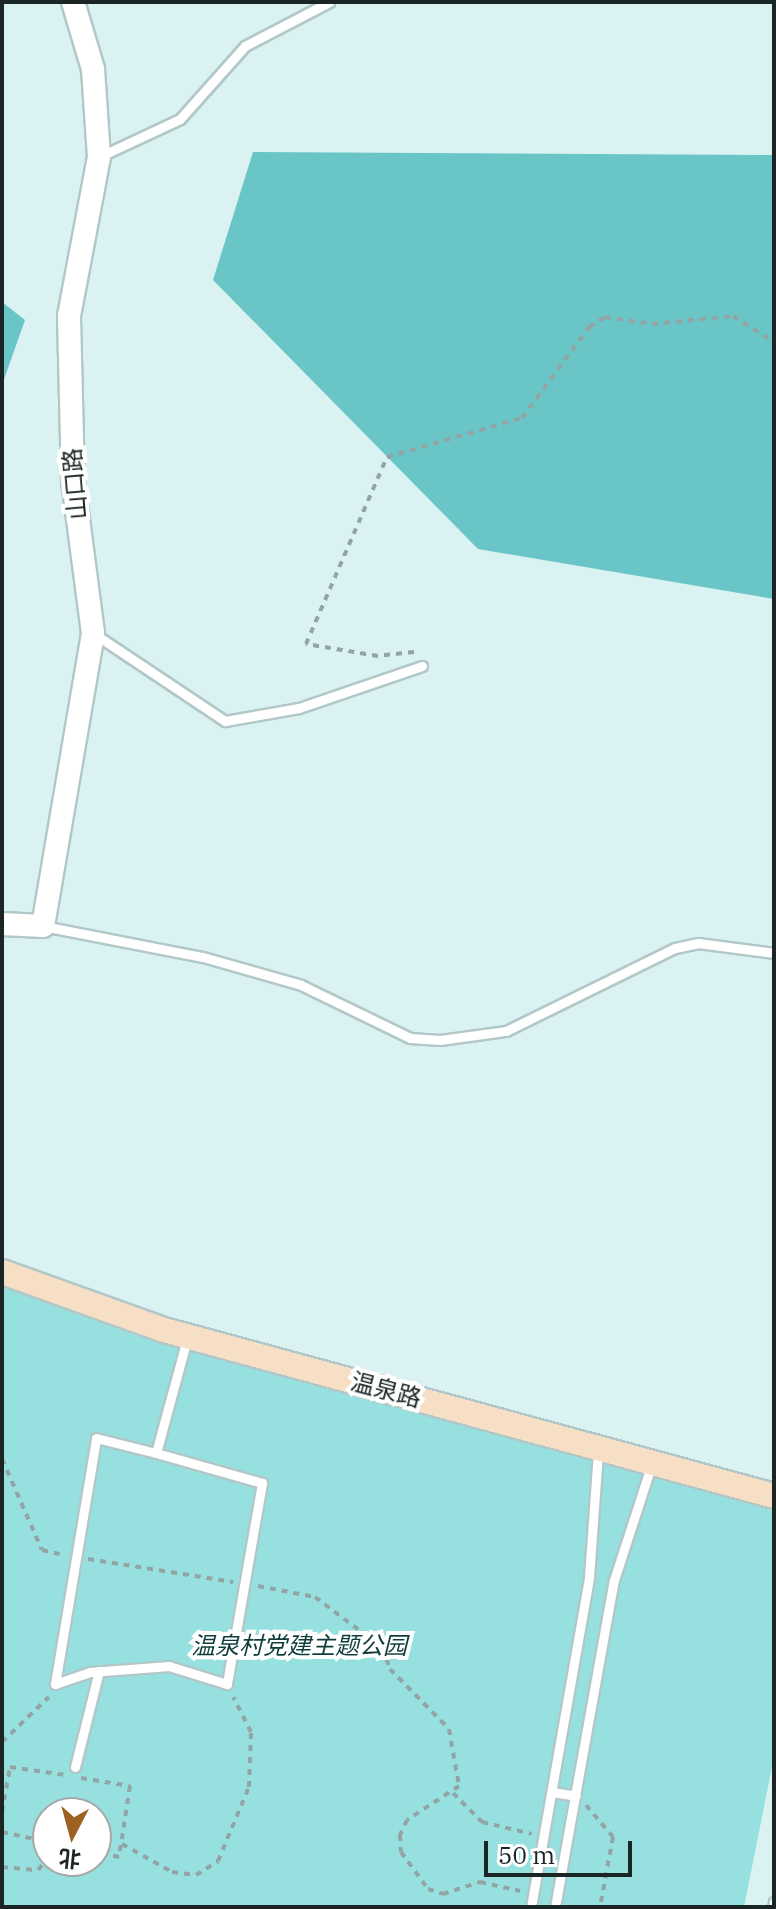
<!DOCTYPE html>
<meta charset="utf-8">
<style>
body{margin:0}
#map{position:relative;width:776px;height:1909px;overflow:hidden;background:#dbf2f2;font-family:"IBM Plex Serif","Noto Sans SC",serif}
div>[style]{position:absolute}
.green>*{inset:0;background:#96e1e0}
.forest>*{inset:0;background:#6ac6c6}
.path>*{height:4px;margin-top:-2px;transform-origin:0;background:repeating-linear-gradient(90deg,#93a4a4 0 6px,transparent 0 12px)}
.roads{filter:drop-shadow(2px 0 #b2c8c8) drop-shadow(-2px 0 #b2c8c8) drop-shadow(0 2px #b2c8c8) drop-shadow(0 -2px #b2c8c8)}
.service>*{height:9px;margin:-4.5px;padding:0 4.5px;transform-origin:4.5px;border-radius:4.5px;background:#fff}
.tertiary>*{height:22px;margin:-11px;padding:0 11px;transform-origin:11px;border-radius:11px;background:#fff}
.secondary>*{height:24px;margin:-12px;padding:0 12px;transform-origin:12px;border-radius:12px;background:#f7dfc5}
span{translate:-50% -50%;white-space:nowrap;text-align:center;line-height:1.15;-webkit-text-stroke:8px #fff;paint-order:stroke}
.street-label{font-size:24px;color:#1c2525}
.park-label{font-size:24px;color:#0f3c3c;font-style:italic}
.frame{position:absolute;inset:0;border:4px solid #1c2525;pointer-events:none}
.north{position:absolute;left:32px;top:1797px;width:80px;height:80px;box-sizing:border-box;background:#fff;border:2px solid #a4a8a8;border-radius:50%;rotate:186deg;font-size:22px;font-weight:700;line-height:32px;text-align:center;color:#1c2525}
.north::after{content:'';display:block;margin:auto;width:28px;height:36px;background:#9d6223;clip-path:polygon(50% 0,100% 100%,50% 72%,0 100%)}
.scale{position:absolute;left:484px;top:1841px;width:148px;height:36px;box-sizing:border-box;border:4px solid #1c2525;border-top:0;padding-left:10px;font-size:24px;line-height:28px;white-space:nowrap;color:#1c2525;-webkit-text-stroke:6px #fff;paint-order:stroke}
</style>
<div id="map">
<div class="green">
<div style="clip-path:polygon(evenodd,2px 1286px,774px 1511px,774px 1757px,744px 1907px,2px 1907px,2px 1286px,48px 1813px,96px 1813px,96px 1861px,48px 1861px,48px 1813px)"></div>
</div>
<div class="forest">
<div style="clip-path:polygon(253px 152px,774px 155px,774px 599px,478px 549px,213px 280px)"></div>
<div style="clip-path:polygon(2px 302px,25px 320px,2px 385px)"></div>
</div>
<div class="path">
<div style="left:414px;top:652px;width:36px;rotate:174deg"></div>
<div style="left:378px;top:656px;width:73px;rotate:-170.5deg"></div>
<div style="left:306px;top:644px;width:204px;rotate:-66.6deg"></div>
<div style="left:387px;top:457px;width:141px;rotate:-16.1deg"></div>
<div style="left:522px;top:418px;width:113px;rotate:-53.6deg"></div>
<div style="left:589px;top:327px;width:19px;rotate:-32deg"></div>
<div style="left:605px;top:317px;width:48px;rotate:8.5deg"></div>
<div style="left:652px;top:324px;width:81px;rotate:-5.6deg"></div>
<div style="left:733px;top:316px;width:49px;rotate:32.4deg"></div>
<div style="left:2px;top:1459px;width:99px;rotate:66.3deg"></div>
<div style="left:42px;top:1550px;width:23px;rotate:13deg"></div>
<div style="left:88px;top:1559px;width:147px;rotate:9deg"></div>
<div style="left:258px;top:1586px;width:58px;rotate:10.9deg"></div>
<div style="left:315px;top:1597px;width:85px;rotate:36.9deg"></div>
<div style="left:383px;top:1648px;width:22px;rotate:72deg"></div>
<div style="left:390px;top:1669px;width:84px;rotate:45.5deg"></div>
<div style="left:449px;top:1729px;width:58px;rotate:80deg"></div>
<div style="left:459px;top:1786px;width:62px;rotate:146.8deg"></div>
<div style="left:407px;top:1820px;width:17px;rotate:115deg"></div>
<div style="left:400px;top:1835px;width:17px;rotate:87deg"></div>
<div style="left:401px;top:1852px;width:46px;rotate:53.9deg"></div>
<div style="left:428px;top:1889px;width:16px;rotate:18deg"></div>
<div style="left:443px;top:1894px;width:39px;rotate:-18deg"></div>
<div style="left:480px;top:1882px;width:41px;rotate:12.7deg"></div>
<div style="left:2px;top:1742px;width:65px;rotate:-43.8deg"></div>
<div style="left:81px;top:1778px;width:50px;rotate:9.3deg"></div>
<div style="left:130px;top:1786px;width:72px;rotate:98.8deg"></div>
<div style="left:119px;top:1857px;width:24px;rotate:-168deg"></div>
<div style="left:453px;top:1793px;width:41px;rotate:45deg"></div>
<div style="left:482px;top:1822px;width:51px;rotate:13.5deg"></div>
<div style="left:586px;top:1805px;width:42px;rotate:49.8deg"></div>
<div style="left:613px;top:1837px;width:71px;rotate:100.5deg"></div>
<div style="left:2px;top:1812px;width:46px;rotate:-79.9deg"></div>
<div style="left:10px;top:1767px;width:56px;rotate:8.3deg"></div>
<div style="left:2px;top:1832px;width:47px;rotate:12.3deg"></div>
<div style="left:122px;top:1844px;width:57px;rotate:29.2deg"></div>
<div style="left:172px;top:1872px;width:24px;rotate:7deg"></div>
<div style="left:196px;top:1875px;width:26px;rotate:-32deg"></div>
<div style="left:218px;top:1861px;width:80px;rotate:-67.3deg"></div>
<div style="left:249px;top:1787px;width:55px;rotate:-87.9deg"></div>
<div style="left:251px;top:1732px;width:39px;rotate:-117deg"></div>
<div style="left:2px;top:1867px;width:36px;rotate:5deg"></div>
<div style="left:38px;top:1870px;width:16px;rotate:-50deg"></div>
</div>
<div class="roads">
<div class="service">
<div style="left:101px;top:156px;width:87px;rotate:-25.1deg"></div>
<div style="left:180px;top:119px;width:98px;rotate:-48.3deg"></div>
<div style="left:245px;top:46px;width:95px;rotate:-27.6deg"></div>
<div style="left:93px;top:633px;width:159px;rotate:33.7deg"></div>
<div style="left:225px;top:721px;width:75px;rotate:-10deg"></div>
<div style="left:299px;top:708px;width:130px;rotate:-18.9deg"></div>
<div style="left:43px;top:926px;width:163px;rotate:11deg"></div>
<div style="left:203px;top:957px;width:102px;rotate:15.9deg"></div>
<div style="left:301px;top:985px;width:121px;rotate:25.9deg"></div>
<div style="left:410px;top:1038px;width:30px;rotate:4deg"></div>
<div style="left:440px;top:1040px;width:67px;rotate:-7.8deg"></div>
<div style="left:506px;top:1031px;width:188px;rotate:-26.2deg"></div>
<div style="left:675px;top:948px;width:24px;rotate:-12deg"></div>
<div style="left:698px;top:943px;width:77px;rotate:7.5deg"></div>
<div style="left:156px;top:1453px;width:110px;rotate:15.8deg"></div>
<div style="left:262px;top:1483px;width:204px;rotate:99.9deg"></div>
<div style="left:227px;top:1684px;width:61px;rotate:-162.8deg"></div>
<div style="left:169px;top:1666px;width:79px;rotate:175.7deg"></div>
<div style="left:90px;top:1672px;width:37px;rotate:161deg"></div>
<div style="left:55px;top:1684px;width:249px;rotate:-80.5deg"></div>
<div style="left:96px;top:1438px;width:62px;rotate:14deg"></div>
<div style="left:156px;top:1453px;width:118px;rotate:-74.8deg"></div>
<div style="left:75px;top:1767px;width:99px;rotate:-76deg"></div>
<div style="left:552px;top:1792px;width:24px;rotate:9deg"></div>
<div style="left:531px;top:1907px;width:335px;rotate:-80deg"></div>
<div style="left:589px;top:1577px;width:127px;rotate:-85.9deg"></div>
<div style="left:555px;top:1907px;width:332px;rotate:-79.8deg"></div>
<div style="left:614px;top:1580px;width:120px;rotate:-72deg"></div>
<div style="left:773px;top:1907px;width:5px;rotate:-79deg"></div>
</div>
<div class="tertiary">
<div style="left:2px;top:924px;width:41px;rotate:2.8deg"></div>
<div style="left:43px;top:926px;width:297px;rotate:-80.3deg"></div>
<div style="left:93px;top:633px;width:153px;rotate:-97.5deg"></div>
<div style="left:73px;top:481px;width:165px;rotate:-91.4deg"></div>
<div style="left:69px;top:316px;width:162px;rotate:-79.3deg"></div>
<div style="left:99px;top:157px;width:88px;rotate:-93.9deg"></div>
<div style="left:93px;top:69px;width:70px;rotate:-106.6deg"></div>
</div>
<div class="secondary">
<div style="left:2px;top:1272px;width:172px;rotate:19.7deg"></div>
<div style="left:164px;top:1330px;width:632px;rotate:15.22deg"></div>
</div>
</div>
<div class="street-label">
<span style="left:75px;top:484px;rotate:-95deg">山口路</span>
<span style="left:386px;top:1390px;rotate:15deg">温泉路</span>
</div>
<div class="park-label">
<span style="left:299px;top:1646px">温泉村党建主题公园</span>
</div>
<div class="frame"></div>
<div class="north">北</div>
<div class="scale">50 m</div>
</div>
